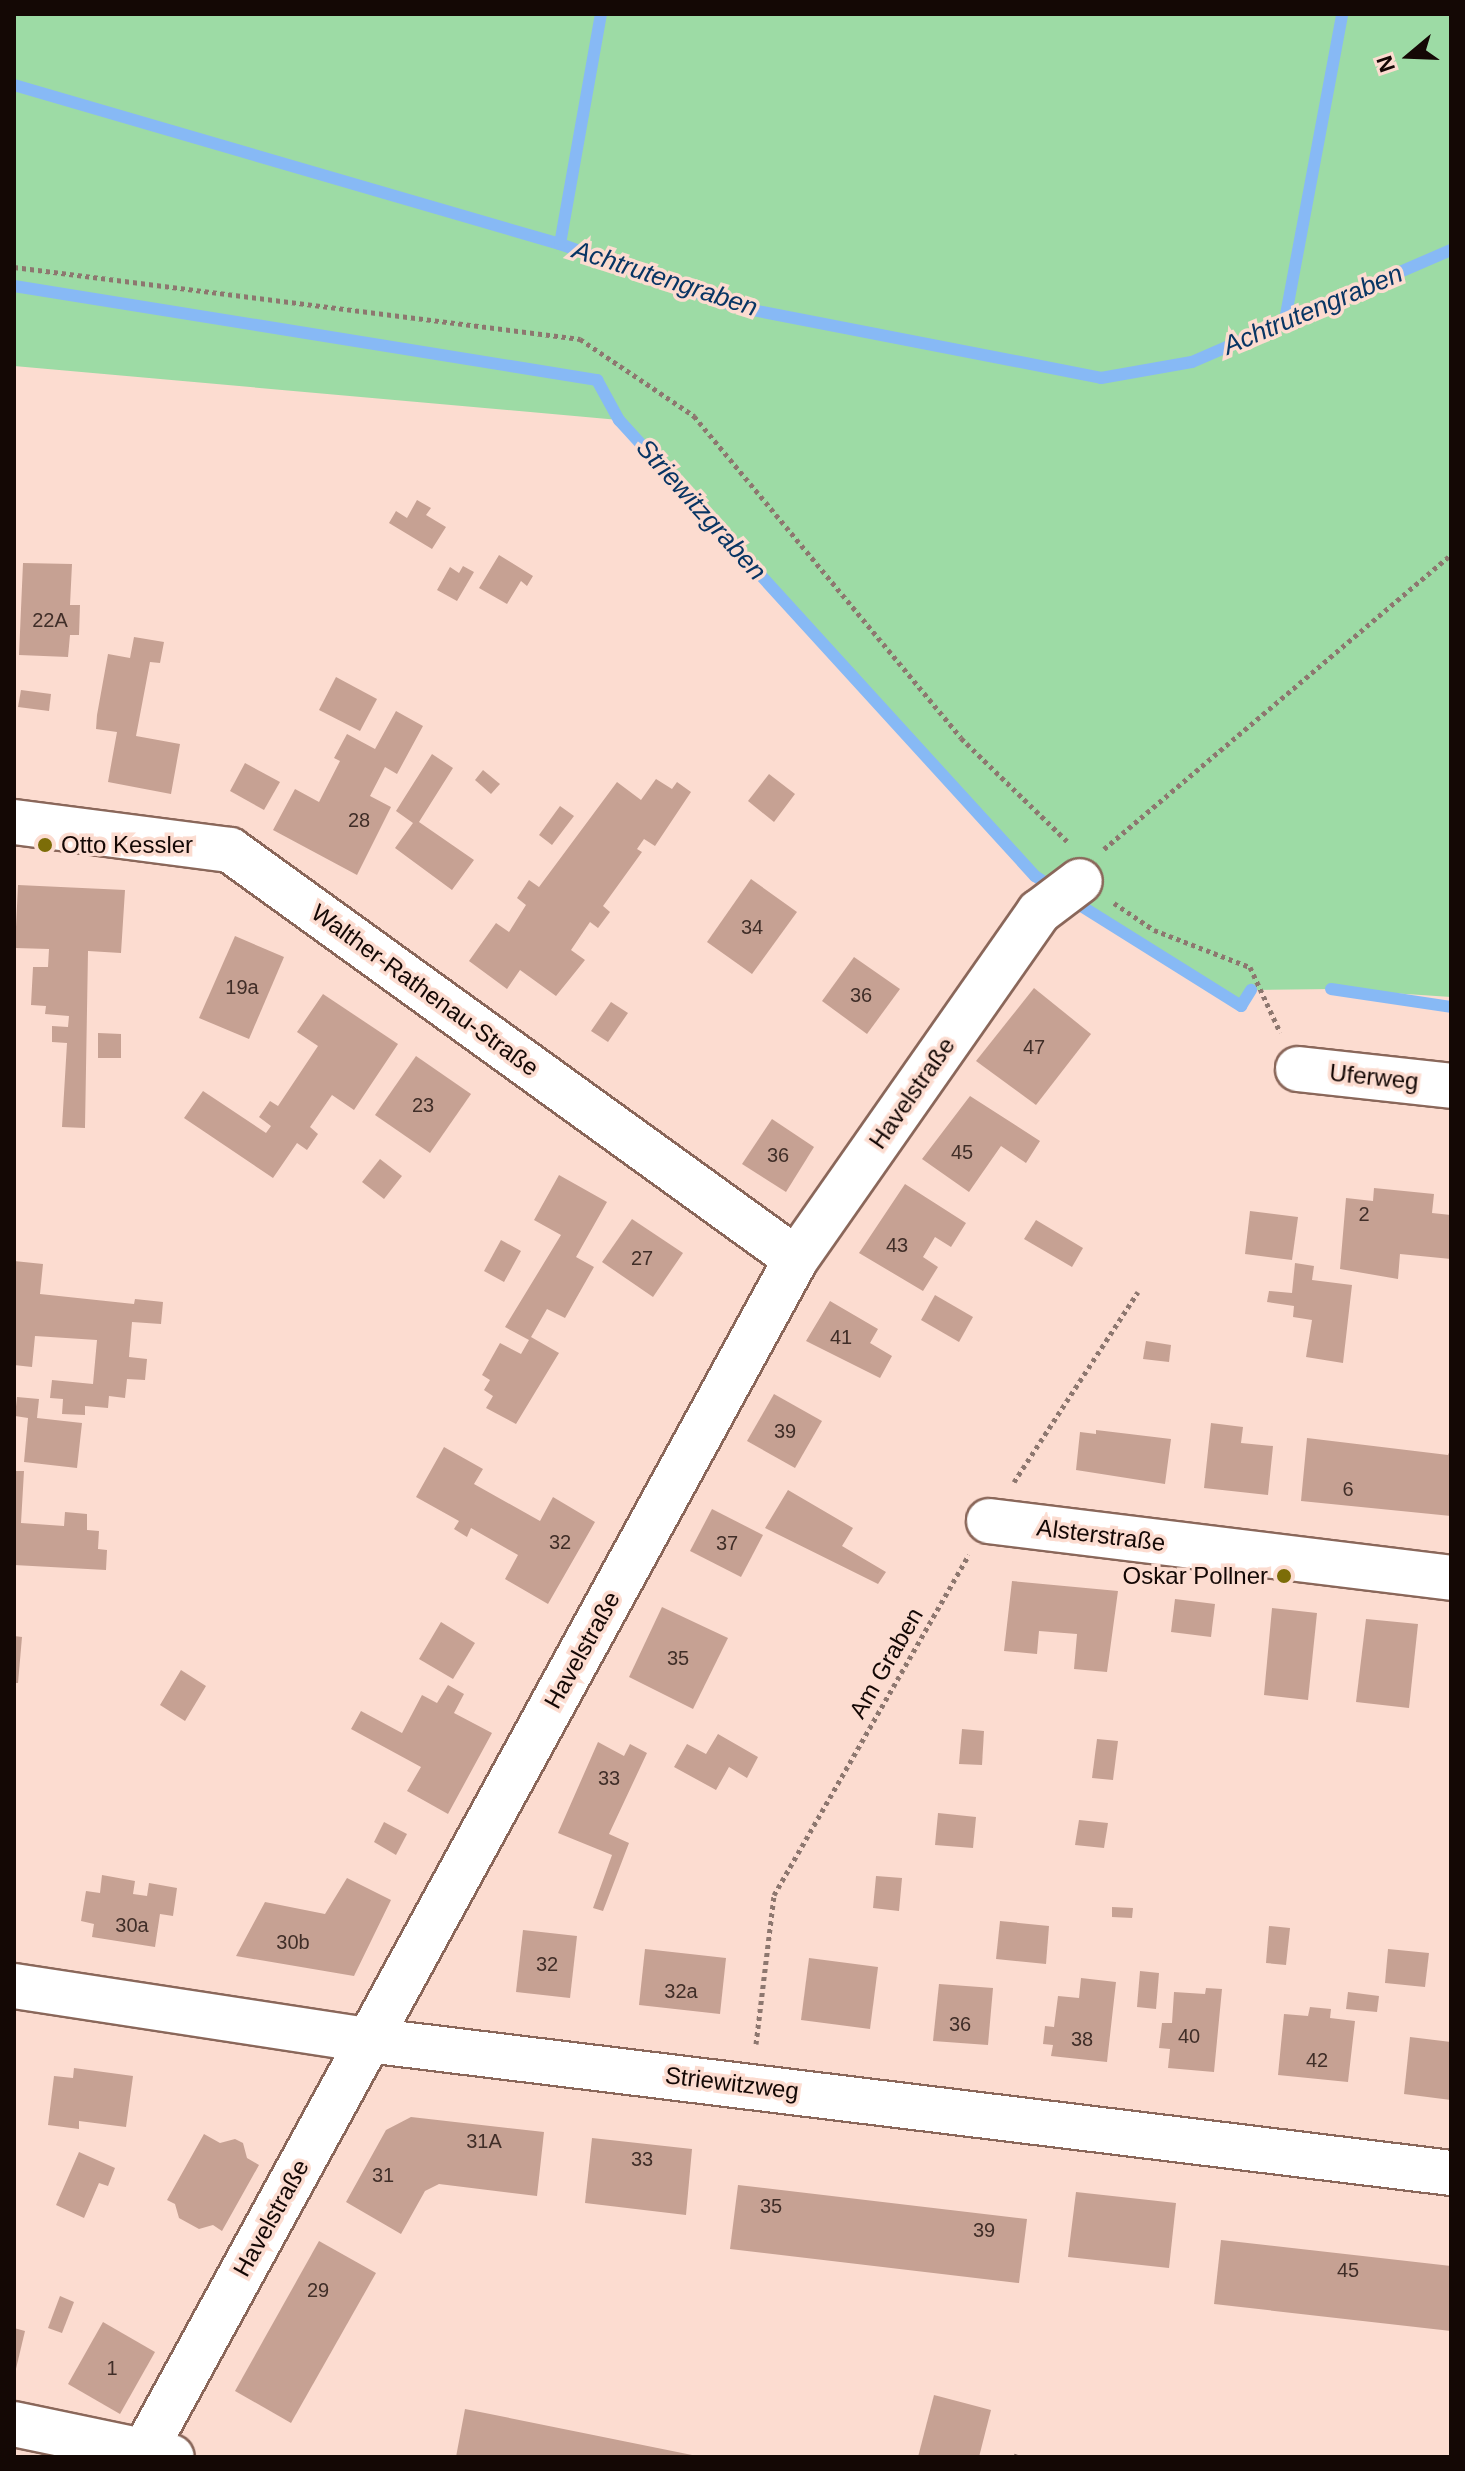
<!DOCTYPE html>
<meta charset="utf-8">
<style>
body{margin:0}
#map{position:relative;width:1465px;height:2471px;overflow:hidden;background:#fcdcd0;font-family:Helvetica,sans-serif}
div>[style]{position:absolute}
.green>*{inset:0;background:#9ddba5}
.stream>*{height:12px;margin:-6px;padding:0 6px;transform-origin:6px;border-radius:6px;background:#87b9f5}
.building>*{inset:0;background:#c6a193}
.path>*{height:5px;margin-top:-2.5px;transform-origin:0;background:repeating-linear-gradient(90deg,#8d776f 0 4px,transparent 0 8px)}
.roads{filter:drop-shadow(2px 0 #8a675a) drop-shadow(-2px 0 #8a675a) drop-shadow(0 2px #8a675a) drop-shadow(0 -2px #8a675a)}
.minor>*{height:44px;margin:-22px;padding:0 22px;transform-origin:22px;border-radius:22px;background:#fff}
.dots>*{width:22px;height:22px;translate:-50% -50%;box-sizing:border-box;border:4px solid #fcdcd0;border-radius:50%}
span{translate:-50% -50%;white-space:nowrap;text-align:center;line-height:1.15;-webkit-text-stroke:7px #fcdcd0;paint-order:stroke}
.number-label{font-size:20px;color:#402e28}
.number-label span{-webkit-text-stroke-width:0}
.poi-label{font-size:24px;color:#140805}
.left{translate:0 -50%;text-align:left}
.right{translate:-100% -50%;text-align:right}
.street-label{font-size:24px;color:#140805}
.water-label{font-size:26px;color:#083564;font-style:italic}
.frame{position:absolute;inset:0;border:16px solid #140805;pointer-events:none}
.north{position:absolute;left:1369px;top:16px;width:80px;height:80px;-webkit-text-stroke:6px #fcdcd0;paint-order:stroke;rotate:251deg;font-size:22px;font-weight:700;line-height:32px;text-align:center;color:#140805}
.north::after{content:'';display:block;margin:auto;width:28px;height:36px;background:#140805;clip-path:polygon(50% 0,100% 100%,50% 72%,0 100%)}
</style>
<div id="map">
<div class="green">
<div style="clip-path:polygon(14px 14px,1451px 14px,1451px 997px,1331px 989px,1252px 990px,1241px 1006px,1035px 876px,619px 420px,14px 366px)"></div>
</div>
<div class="stream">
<div style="left:14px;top:85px;width:569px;rotate:16.24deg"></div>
<div style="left:560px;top:244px;width:188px;rotate:19.6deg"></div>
<div style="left:737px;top:307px;width:371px;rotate:11deg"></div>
<div style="left:1101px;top:378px;width:92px;rotate:-10deg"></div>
<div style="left:1192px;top:362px;width:282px;rotate:-23.4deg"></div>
<div style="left:560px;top:244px;width:234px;rotate:-79.9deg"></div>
<div style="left:14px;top:286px;width:591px;rotate:9.16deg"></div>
<div style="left:597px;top:380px;width:46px;rotate:61.2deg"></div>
<div style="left:619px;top:420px;width:617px;rotate:47.63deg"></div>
<div style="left:1035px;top:876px;width:24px;rotate:33deg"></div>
<div style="left:1285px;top:320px;width:311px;rotate:-79.4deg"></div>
<div style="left:1070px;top:899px;width:202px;rotate:32deg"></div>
<div style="left:1241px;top:1006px;width:19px;rotate:-58deg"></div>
<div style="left:1331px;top:989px;width:121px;rotate:8.5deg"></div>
</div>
<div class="building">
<div style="clip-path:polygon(417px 500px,431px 508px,426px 515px,446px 527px,432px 549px,389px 523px,396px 511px,407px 518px)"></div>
<div style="clip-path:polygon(499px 555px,533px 576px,527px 586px,521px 581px,507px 604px,479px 588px)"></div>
<div style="clip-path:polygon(23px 563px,72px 564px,70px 605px,80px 605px,79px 635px,70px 635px,68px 657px,19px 655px)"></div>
<div style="clip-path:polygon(463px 566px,474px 572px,457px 601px,437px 590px,450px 567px,459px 573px)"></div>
<div style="clip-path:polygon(134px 637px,164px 642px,160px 663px,150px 662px,136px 736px,180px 744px,171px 794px,108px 782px,117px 732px,96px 729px,97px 715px,108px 654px,130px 658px)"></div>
<div style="clip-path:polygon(336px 677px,377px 699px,360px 731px,319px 710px)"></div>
<div style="clip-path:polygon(21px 690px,51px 694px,49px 711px,18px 707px)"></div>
<div style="clip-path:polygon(396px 711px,423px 726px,397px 774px,385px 767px,370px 796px,391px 807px,357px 875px,273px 830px,295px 789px,319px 802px,340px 761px,334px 758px,347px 734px,375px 749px)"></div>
<div style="clip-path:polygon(432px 754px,453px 768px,419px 822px,474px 860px,452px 890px,395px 848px,413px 823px,396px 811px)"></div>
<div style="clip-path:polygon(245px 763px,280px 782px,264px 810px,230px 791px)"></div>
<div style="clip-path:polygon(483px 770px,500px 784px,491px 794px,475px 780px)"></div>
<div style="clip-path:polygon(769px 774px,795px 794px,774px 822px,748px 801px)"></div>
<div style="clip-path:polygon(656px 779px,672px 789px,677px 782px,691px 792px,655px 846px,644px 839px,637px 849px,642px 852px,603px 906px,610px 912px,598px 928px,590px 922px,571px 950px,585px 960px,556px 996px,520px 970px,507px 989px,469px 961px,496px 923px,509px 932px,526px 905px,517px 898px,529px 880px,539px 887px,617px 782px,641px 800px)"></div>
<div style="clip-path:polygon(560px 806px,574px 816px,552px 845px,539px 835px)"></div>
<div style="clip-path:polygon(751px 879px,797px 912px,752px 974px,707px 942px)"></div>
<div style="clip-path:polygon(18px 885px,125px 890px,121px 953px,88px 951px,85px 1128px,62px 1127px,67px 1043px,52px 1042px,52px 1026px,68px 1027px,69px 1016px,45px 1014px,46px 1006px,31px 1005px,33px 967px,48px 967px,49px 949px,15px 948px)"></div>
<div style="clip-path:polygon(235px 936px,284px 957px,249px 1039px,199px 1018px)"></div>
<div style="clip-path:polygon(854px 957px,900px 989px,867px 1034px,822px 1001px)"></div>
<div style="clip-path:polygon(1034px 988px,1091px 1034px,1036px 1105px,976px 1061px)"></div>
<div style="clip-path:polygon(323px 994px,398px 1044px,354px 1110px,332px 1095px,310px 1127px,318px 1134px,307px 1150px,297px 1143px,273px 1178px,184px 1118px,203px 1091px,266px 1133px,271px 1126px,259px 1117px,270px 1101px,278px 1106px,318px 1046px,297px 1032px)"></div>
<div style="clip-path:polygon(611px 1002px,628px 1013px,608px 1042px,591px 1031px)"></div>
<div style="clip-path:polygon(98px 1033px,121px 1034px,121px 1058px,98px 1058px)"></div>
<div style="clip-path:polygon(416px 1056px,471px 1094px,430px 1153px,375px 1115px)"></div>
<div style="clip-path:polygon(970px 1096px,1040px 1141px,1026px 1163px,1001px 1146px,969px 1192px,922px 1159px)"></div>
<div style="clip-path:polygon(772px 1119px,814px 1147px,786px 1192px,742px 1164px)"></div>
<div style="clip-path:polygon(380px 1159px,402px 1176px,384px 1199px,362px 1182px)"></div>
<div style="clip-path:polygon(559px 1175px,607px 1202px,576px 1257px,594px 1267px,565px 1318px,547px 1309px,531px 1337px,559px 1353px,516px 1424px,486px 1408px,493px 1396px,484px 1390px,490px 1380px,482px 1375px,500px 1343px,521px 1354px,529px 1340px,505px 1327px,561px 1235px,534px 1220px)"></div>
<div style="clip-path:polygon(905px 1184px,966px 1223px,951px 1247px,935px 1237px,923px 1257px,938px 1267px,923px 1291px,859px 1253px)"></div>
<div style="clip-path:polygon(1374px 1188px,1434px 1194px,1432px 1213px,1451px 1215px,1451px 1259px,1400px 1254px,1398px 1279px,1340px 1269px,1346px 1198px,1373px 1201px)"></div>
<div style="clip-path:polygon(1250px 1211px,1298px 1217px,1292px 1260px,1245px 1254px)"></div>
<div style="clip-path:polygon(632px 1219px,683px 1253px,653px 1297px,602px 1262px)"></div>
<div style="clip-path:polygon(1036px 1220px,1083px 1248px,1072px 1267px,1024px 1239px)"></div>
<div style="clip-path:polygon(501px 1240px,521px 1251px,504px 1282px,484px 1271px)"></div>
<div style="clip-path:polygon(14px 1261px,43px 1264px,40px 1294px,134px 1304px,135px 1299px,163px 1302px,161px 1324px,132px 1322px,129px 1357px,147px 1359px,145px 1380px,127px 1379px,125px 1398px,109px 1396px,108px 1408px,85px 1406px,85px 1415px,62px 1414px,63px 1399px,50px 1398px,52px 1380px,93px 1384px,97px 1340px,35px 1336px,32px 1367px,14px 1365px)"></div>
<div style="clip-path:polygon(1295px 1263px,1314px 1266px,1312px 1280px,1352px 1285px,1343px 1363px,1306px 1357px,1312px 1320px,1293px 1317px,1294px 1306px,1267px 1302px,1269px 1291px,1292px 1293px)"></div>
<div style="clip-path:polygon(935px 1295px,973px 1317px,959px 1342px,921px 1320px)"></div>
<div style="clip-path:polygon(830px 1301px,878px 1329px,870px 1343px,892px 1356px,880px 1378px,806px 1341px)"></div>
<div style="clip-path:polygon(1146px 1341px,1171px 1345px,1169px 1362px,1143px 1359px)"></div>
<div style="clip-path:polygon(774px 1394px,822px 1421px,795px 1468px,747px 1441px)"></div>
<div style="clip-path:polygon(17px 1397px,39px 1399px,37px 1418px,82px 1423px,77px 1468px,24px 1462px,28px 1418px,15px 1416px)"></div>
<div style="clip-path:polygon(1211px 1423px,1243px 1427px,1241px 1443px,1273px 1446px,1268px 1495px,1204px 1488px)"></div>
<div style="clip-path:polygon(1096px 1430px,1171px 1439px,1165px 1484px,1076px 1470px,1080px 1432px,1096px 1434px)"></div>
<div style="clip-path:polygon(1307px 1438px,1448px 1455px,1451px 1448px,1451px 1516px,1301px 1501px)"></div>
<div style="clip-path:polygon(444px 1447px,483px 1469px,474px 1484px,540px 1521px,553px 1497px,595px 1522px,548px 1604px,505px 1579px,518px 1555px,471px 1528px,467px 1537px,454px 1529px,459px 1521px,416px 1497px)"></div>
<div style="clip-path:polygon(14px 1471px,24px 1471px,21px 1523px,64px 1526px,65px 1512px,87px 1514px,87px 1530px,99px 1531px,98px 1549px,107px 1550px,106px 1570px,14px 1565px)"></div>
<div style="clip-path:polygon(788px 1490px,853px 1528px,842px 1546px,886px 1572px,878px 1584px,765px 1528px)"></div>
<div style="clip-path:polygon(712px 1509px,763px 1535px,741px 1577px,690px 1551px)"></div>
<div style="clip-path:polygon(1012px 1581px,1118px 1591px,1107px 1672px,1074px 1669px,1077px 1634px,1039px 1631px,1037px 1654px,1004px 1651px)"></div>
<div style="clip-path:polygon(1175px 1599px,1215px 1604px,1211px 1637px,1171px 1632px)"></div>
<div style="clip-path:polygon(662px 1607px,728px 1638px,693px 1709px,629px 1677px)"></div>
<div style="clip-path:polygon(1272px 1608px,1317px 1613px,1308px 1700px,1264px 1695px)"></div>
<div style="clip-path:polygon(1366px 1619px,1418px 1624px,1409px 1708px,1356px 1702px)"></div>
<div style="clip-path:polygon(441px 1622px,475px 1643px,453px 1679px,419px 1659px)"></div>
<div style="clip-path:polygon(14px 1636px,22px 1637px,18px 1683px,14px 1683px)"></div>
<div style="clip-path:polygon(181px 1670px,206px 1686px,185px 1721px,160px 1705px)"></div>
<div style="clip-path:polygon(448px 1685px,464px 1694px,454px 1713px,492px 1733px,448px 1814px,407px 1791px,421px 1767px,351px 1729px,361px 1711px,402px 1733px,422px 1695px,437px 1703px)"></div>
<div style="clip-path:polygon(962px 1729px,984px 1731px,982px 1765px,959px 1764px)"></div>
<div style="clip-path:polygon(718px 1734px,758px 1757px,747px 1778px,729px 1767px,716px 1790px,674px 1767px,687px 1744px,706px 1754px)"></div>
<div style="clip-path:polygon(1097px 1739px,1118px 1741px,1113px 1780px,1092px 1778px)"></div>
<div style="clip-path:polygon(598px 1742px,624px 1756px,630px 1744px,647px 1753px,609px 1834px,629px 1843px,603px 1911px,593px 1908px,612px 1855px,558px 1833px)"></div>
<div style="clip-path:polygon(938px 1813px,976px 1817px,973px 1848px,935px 1845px)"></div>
<div style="clip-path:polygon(1079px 1820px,1108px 1823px,1104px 1848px,1075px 1845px)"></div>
<div style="clip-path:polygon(384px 1822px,407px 1834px,396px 1855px,374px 1842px)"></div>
<div style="clip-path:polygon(102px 1875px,135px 1881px,133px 1894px,147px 1896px,149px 1883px,177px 1888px,173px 1916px,160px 1914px,155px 1947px,92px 1937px,94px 1924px,81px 1921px,86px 1891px,100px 1893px)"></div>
<div style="clip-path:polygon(876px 1876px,902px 1878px,899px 1911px,873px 1908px)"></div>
<div style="clip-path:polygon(347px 1878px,391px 1900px,354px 1976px,236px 1956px,265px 1902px,325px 1914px)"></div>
<div style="clip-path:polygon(1112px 1907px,1133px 1908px,1132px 1918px,1112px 1917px)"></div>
<div style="clip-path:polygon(1000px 1921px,1049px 1926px,1046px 1964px,996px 1959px)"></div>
<div style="clip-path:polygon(1269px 1926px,1290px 1928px,1286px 1965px,1266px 1963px)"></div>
<div style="clip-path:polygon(523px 1930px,577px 1936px,570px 1998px,516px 1992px)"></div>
<div style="clip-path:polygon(645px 1949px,726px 1958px,720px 2014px,639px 2005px)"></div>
<div style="clip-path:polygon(1388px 1949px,1429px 1953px,1425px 1987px,1385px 1983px)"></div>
<div style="clip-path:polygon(809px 1958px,878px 1967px,870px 2029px,801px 2020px)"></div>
<div style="clip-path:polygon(1140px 1971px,1159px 1973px,1156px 2009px,1137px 2007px)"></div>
<div style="clip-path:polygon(1081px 1978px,1116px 1982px,1107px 2062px,1051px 2056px,1053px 2045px,1043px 2044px,1045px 2026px,1054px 2027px,1058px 1996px,1079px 1998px)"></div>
<div style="clip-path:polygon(939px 1984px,993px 1988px,988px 2045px,933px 2041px)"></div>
<div style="clip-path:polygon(1206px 1988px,1222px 1989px,1214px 2072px,1168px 2068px,1170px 2049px,1159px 2048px,1162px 2023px,1172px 2023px,1174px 1992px,1205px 1994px)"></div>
<div style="clip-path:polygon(1348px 1992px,1379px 1996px,1377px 2012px,1346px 2009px)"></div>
<div style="clip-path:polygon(1310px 2007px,1331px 2009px,1330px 2018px,1355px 2021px,1348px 2082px,1278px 2075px,1284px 2014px,1308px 2016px)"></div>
<div style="clip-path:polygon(1410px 2037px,1451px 2042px,1451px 2100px,1404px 2094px)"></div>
<div style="clip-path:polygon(74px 2068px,133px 2076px,126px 2127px,79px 2121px,79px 2129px,48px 2125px,54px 2076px,73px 2078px)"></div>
<div style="clip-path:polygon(411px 2117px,544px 2132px,537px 2196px,439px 2184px,425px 2191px,401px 2234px,346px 2202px,386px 2130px)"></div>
<div style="clip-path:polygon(204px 2134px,220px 2143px,235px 2139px,243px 2143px,247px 2158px,259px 2165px,222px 2231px,213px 2225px,199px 2229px,179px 2218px,175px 2204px,167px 2200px)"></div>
<div style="clip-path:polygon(592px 2138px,692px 2149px,686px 2215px,585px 2203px)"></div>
<div style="clip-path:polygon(79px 2152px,115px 2168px,108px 2186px,99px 2183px,84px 2218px,56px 2205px)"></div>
<div style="clip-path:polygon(738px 2185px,1027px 2219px,1019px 2283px,730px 2249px)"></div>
<div style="clip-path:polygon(1076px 2192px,1176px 2203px,1169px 2268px,1068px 2257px)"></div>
<div style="clip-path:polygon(1221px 2240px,1451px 2266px,1451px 2331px,1214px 2304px)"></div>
<div style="clip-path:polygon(319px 2241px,376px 2273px,291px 2423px,235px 2391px)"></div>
<div style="clip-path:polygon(60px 2296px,74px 2302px,62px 2333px,48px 2328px)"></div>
<div style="clip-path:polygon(103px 2322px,155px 2352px,120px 2414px,68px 2384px)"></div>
<div style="clip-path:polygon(14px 2328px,25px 2331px,15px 2373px,14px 2373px)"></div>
<div style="clip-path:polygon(934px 2395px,991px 2410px,979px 2457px,918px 2457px)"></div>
<div style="clip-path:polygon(465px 2409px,697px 2456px,697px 2457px,456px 2457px)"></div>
</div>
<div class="path">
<div style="left:14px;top:267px;width:571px;rotate:7.25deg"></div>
<div style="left:580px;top:339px;width:138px;rotate:34deg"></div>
<div style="left:694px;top:416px;width:418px;rotate:50.3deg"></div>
<div style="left:961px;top:738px;width:149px;rotate:44.2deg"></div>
<div style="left:1104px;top:849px;width:455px;rotate:-40.3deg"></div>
<div style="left:1114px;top:903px;width:48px;rotate:34deg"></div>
<div style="left:1154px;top:930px;width:103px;rotate:21.1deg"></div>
<div style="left:1250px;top:967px;width:72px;rotate:65.2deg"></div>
<div style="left:1014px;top:1482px;width:227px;rotate:-56.9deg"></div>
<div style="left:756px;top:2044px;width:150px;rotate:-83.1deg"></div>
<div style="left:774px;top:1895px;width:392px;rotate:-60.2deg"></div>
<div style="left:1016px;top:2457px;width:3px;rotate:-72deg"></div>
</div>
<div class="roads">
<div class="minor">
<div style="left:14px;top:822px;width:218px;rotate:7.4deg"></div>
<div style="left:230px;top:850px;width:698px;rotate:35.85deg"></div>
<div style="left:1298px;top:1069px;width:154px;rotate:6.3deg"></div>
<div style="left:989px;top:1521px;width:466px;rotate:7deg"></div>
<div style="left:14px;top:1986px;width:358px;rotate:8.7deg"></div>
<div style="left:368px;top:2040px;width:1091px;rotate:7deg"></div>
<div style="left:14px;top:2424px;width:161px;rotate:11.8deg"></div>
<div style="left:141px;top:2457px;width:1365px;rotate:-61.33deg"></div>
<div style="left:796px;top:1259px;width:424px;rotate:-55deg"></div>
<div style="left:1039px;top:912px;width:51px;rotate:-37.1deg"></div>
</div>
</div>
<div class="dots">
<div style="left:45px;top:845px;background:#7c6d08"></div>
<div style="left:1284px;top:1576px;background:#7c6d08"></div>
</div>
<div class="number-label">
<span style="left:50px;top:620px">22A</span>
<span style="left:359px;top:820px">28</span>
<span style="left:752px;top:927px">34</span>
<span style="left:242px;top:987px">19a</span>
<span style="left:861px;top:995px">36</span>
<span style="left:1034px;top:1047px">47</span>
<span style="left:423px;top:1105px">23</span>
<span style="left:962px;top:1152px">45</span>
<span style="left:778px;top:1155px">36</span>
<span style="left:1364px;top:1214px">2</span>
<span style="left:897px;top:1245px">43</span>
<span style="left:642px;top:1258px">27</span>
<span style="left:841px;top:1337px">41</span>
<span style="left:785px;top:1431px">39</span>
<span style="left:1348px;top:1489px">6</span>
<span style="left:560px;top:1542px">32</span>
<span style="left:727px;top:1543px">37</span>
<span style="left:678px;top:1658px">35</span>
<span style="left:609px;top:1778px">33</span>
<span style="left:132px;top:1925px">30a</span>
<span style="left:293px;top:1942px">30b</span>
<span style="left:547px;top:1964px">32</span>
<span style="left:681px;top:1991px">32a</span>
<span style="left:960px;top:2024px">36</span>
<span style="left:1189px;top:2036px">40</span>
<span style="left:1082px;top:2039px">38</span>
<span style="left:1317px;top:2060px">42</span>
<span style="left:484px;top:2141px">31A</span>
<span style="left:642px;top:2159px">33</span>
<span style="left:383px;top:2175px">31</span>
<span style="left:771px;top:2206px">35</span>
<span style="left:984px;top:2230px">39</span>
<span style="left:1348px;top:2270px">45</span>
<span style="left:318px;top:2290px">29</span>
<span style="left:112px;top:2368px">1</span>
</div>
<div class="poi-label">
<span class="left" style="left:61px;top:845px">Otto Kessler</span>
<span class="right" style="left:1268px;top:1576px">Oskar Pollner</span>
</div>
<div class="street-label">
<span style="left:425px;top:990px;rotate:36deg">Walther-Rathenau-Straße</span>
<span style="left:1374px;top:1077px;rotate:6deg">Uferweg</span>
<span style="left:912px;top:1093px;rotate:-55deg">Havelstraße</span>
<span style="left:1101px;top:1535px;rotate:7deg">Alsterstraße</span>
<span style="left:582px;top:1650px;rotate:-61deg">Havelstraße</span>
<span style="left:886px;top:1663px;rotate:-60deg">Am Graben</span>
<span style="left:732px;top:2083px;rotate:7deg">Striewitzweg</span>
<span style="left:271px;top:2218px;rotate:-61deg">Havelstraße</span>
</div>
<div class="water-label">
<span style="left:665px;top:279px;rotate:18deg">Achtrutengraben</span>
<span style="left:1313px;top:310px;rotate:-23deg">Achtrutengraben</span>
<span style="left:701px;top:510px;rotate:48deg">Striewitzgraben</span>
</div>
<div class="frame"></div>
<div class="north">N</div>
</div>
